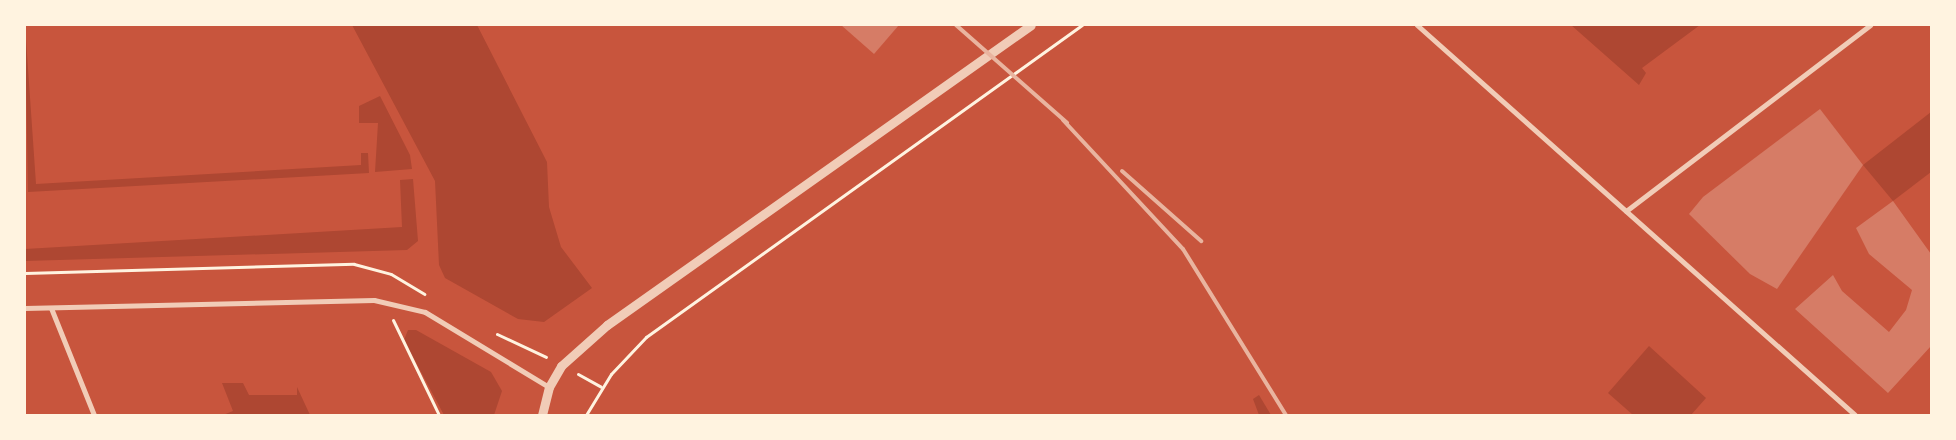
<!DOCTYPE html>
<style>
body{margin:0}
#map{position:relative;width:1956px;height:440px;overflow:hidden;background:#c8553d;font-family:"PT Sans Narrow",sans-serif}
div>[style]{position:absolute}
.green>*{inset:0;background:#ae4732}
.building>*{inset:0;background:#d67c66}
.path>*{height:3px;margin:-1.5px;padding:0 1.5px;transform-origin:1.5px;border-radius:1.5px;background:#fff3e0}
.minor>*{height:5px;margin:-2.5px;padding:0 2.5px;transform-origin:2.5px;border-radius:2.5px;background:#f1ccb7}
.tertiary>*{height:9px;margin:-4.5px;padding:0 4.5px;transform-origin:4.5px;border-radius:4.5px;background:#f1ccb7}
.rail>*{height:4px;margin:-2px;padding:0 2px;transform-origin:2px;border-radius:2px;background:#e9b49f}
span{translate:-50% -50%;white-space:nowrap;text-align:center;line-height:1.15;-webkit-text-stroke:4.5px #fff3e0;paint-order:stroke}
.frame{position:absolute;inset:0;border:26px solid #fff3e0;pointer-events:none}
</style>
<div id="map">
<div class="green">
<div style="clip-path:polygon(25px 25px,36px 184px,361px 165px,361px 153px,368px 153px,369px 173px,28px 192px)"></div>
<div style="clip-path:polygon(352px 25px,477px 25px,547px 162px,549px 207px,561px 247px,592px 288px,544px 322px,518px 319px,445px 278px,439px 265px,435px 181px)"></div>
<div style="clip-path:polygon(1571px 25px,1700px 25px,1642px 68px,1646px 73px,1639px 85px)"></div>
<div style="clip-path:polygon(380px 96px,410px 155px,412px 169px,375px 172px,378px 123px,359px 123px,359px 106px)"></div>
<div style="clip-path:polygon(1931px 112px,1931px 172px,1893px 201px,1863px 165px)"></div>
<div style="clip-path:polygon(413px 179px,418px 241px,407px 250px,25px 261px,25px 249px,402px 227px,400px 180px)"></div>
<div style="clip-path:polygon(408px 330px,416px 330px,491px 372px,502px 391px,494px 415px,444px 415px,404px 340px)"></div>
<div style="clip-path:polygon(1649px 346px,1706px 398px,1691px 415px,1633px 415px,1608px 393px)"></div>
<div style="clip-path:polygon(222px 383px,243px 383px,249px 395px,297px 395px,297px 387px,310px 415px,223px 415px,233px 411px)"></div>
<div style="clip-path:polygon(1259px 395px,1271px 415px,1259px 415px,1253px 399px)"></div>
</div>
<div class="building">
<div style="clip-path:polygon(841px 25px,899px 25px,874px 54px)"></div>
<div style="clip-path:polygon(1820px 109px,1863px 165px,1777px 289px,1750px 274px,1689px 214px,1703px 197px)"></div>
<div style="clip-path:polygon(1893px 201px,1931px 254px,1931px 346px,1888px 393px,1795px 309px,1833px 275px,1842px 291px,1889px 332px,1906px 310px,1912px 290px,1869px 254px,1856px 228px)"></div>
</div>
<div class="path">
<div style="left:25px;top:273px;width:329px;rotate:-1.6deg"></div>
<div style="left:354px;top:264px;width:38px;rotate:15deg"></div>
<div style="left:391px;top:274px;width:39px;rotate:31deg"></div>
<div style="left:393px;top:320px;width:106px;rotate:64.2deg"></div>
<div style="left:497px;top:334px;width:54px;rotate:25.1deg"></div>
<div style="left:578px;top:374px;width:26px;rotate:29deg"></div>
<div style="left:586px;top:415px;width:48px;rotate:-58.6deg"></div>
<div style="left:611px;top:374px;width:51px;rotate:-46.6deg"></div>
<div style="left:646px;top:337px;width:536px;rotate:-35.59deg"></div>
</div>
<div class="minor">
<div style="left:1417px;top:25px;width:586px;rotate:41.68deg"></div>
<div style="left:1626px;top:211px;width:307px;rotate:-37.3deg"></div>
<div style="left:25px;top:308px;width:349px;rotate:-1.3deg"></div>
<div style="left:374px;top:300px;width:52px;rotate:13.2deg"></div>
<div style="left:425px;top:312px;width:145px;rotate:31.2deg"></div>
<div style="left:51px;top:308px;width:115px;rotate:68.1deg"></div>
</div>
<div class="tertiary">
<div style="left:542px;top:415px;width:29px;rotate:-76deg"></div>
<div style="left:549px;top:387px;width:24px;rotate:-60deg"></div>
<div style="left:561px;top:366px;width:62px;rotate:-41.7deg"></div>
<div style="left:607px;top:325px;width:519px;rotate:-35.28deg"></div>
</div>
<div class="rail">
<div style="left:956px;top:25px;width:148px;rotate:41.4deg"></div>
<div style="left:1063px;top:120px;width:176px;rotate:47.1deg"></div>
<div style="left:1183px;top:249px;width:195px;rotate:58.2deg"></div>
<div style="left:1122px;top:171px;width:106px;rotate:41.5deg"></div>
</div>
<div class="frame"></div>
</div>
